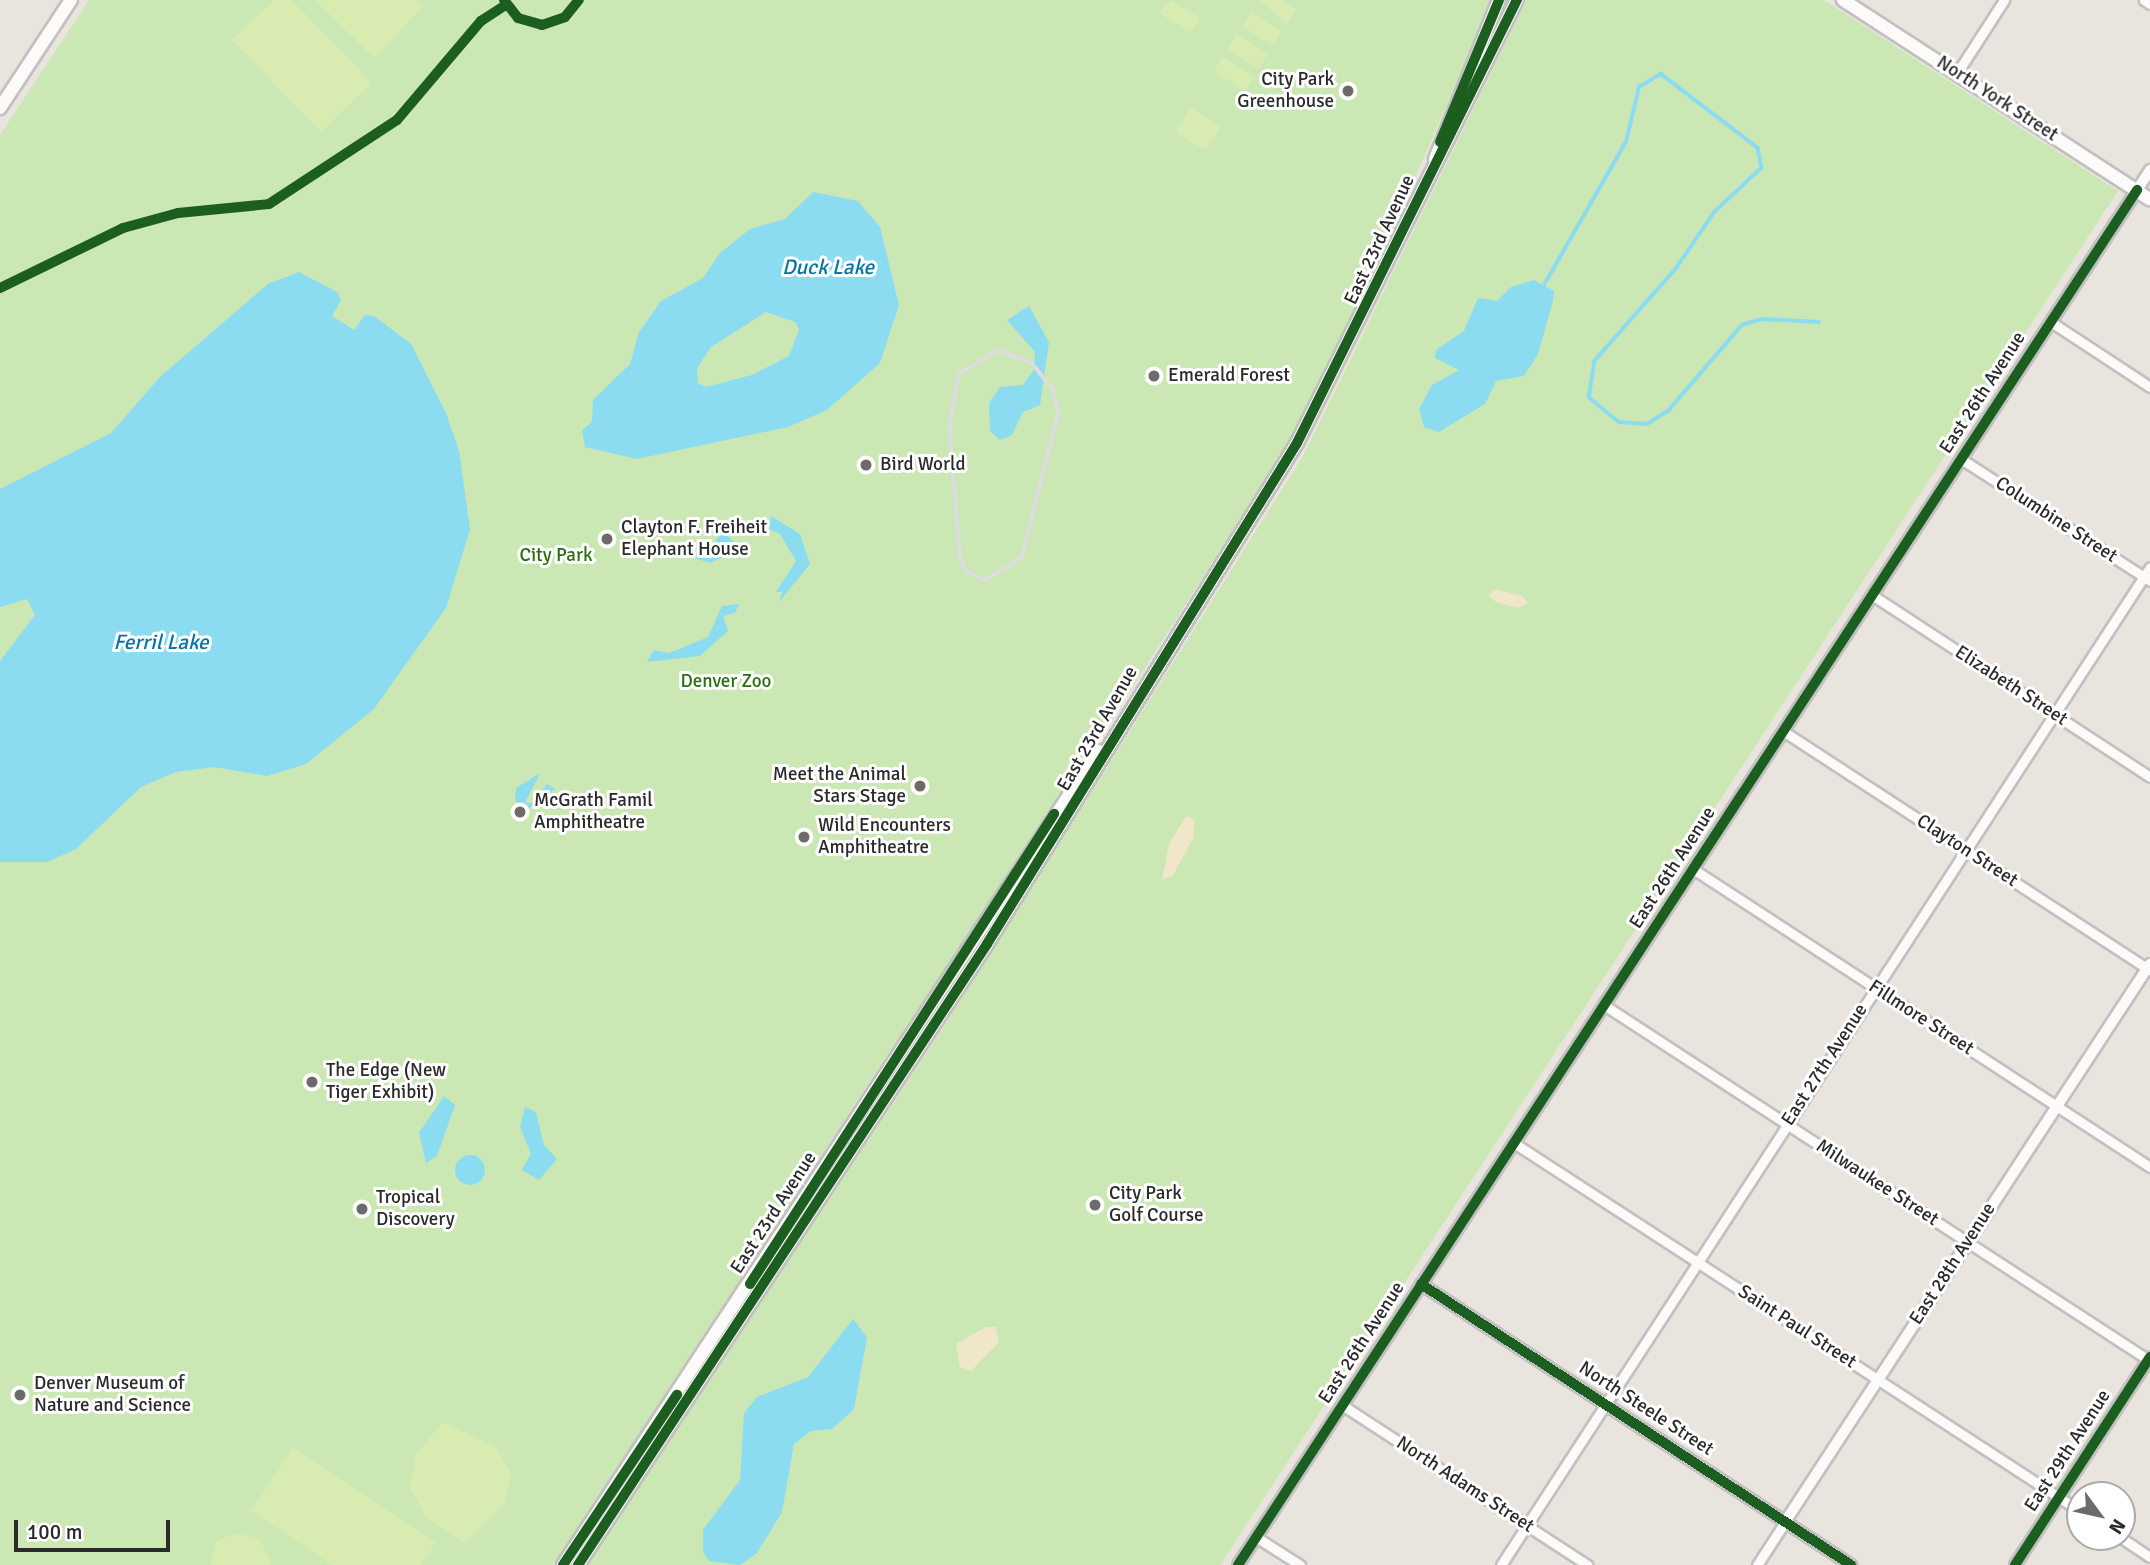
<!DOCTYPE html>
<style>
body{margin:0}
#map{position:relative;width:2150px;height:1565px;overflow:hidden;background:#e9e4de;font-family:Signika,sans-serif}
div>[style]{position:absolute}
.green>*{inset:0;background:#cbe7b4}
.sand>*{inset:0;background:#f0e7ca}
.pitch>*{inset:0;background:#d8ebb1}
.water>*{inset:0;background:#8bdcf1}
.round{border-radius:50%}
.stream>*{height:3.5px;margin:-1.75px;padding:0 1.75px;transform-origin:1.75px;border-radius:1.75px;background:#8bdcf1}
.roads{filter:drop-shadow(2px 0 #c2c0c0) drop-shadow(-2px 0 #c2c0c0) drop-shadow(0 2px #c2c0c0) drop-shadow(0 -2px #c2c0c0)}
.minor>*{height:9px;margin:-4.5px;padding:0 4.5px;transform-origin:4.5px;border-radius:4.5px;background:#fcfbfa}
.tertiary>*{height:10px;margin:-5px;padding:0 5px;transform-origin:5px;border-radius:5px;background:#fcfbfa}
.secondary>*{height:12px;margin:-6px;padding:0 6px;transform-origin:6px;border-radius:6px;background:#fcfbfa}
.rail>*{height:3.5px;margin:-1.75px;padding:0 1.75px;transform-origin:1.75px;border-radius:1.75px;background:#dddcde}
.cycleway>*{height:10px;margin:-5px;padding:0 5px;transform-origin:5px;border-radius:5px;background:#1b5e20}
.dots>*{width:19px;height:19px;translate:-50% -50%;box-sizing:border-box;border:4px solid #fff;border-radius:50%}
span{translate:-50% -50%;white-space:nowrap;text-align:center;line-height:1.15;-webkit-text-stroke:6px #fff;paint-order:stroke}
.poi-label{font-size:19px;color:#2a2a2a}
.right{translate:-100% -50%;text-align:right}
.left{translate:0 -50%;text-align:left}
.street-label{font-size:19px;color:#2a2a2a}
.park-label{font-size:19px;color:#2a6d13}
.water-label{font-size:21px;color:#0175a6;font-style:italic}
.north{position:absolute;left:2066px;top:1481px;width:70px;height:70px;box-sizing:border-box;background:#fff;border:2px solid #aaa;border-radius:50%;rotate:123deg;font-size:19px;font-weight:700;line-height:28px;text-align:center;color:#2a2a2a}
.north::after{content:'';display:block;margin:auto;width:24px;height:32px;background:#6d6b69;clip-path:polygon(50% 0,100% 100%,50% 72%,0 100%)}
.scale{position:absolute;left:14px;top:1520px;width:156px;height:32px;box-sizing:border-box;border:4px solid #2a2a2a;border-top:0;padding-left:9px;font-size:21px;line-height:24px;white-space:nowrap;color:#2a2a2a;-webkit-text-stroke:5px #fff;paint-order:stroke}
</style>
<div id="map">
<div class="green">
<div style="clip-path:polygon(89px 0,1492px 0,1363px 298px,1282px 454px,970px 941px,882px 1062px,554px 1565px,0 1565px,0 135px)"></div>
<div style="clip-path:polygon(1527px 0,1824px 0,2118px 191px,1220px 1565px,586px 1565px,944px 1027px,1303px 456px)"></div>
</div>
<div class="sand">
<div style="clip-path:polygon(1494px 589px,1522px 596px,1528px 603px,1518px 608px,1496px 602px,1489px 596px)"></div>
<div style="clip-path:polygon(1186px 816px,1195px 820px,1193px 839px,1173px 875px,1162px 880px,1169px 844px)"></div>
<div style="clip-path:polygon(986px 1327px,996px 1327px,999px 1342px,971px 1371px,960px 1367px,956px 1344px)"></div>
</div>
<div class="pitch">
<div style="clip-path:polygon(274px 0,292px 0,372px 83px,321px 132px,232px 40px)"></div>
<div style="clip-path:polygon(315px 0,416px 0,423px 7px,374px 58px)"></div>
<div style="clip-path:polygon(1171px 0,1200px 18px,1190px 33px,1159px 13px)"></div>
<div style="clip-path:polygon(1259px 0,1282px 0,1296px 9px,1287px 24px)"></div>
<div style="clip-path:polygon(1251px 12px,1282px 31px,1273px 46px,1242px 26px)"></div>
<div style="clip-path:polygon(1237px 34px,1268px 54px,1259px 69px,1228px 49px)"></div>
<div style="clip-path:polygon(1223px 57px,1254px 76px,1245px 91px,1214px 71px)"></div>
<div style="clip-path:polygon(1191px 108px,1221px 127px,1206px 151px,1176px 132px)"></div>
<div style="clip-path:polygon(443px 1422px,496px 1447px,511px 1473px,505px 1502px,465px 1544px,426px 1517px,410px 1488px,416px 1455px)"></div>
<div style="clip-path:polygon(293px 1448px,436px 1542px,421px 1565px,332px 1565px,251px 1511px)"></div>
<div style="clip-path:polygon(237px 1533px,260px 1539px,272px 1565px,210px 1565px,216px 1541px)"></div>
</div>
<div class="water">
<div style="clip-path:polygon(evenodd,813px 192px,858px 201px,880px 227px,899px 305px,880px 363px,827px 410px,788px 427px,637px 459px,585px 447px,582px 430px,592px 422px,593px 400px,630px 364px,639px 332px,661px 301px,703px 278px,720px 253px,750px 229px,785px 219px,813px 192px,766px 312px,795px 322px,799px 330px,789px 356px,752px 375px,706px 387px,698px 383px,697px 368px,711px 347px,766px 312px)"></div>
<div style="clip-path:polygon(299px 272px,337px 292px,341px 300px,332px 316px,354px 330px,365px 315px,374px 316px,411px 344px,446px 413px,459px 451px,470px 529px,446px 608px,374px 709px,306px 764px,267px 776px,214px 767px,176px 772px,141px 787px,76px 849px,47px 862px,0 862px,0 661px,35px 615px,27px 599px,0 607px,0 489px,111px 433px,160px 377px,268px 284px)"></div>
<div style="clip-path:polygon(1534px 280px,1554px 291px,1553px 301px,1538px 354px,1524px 376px,1496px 381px,1485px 404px,1439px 432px,1424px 427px,1419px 409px,1432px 385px,1459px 370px,1435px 358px,1436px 350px,1464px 331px,1478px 298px,1497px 301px,1511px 287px)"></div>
<div style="clip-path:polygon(1029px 306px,1049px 342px,1040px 405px,1023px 412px,1012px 435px,1000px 440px,990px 431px,989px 403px,1000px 387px,1023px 385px,1034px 369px,1035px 352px,1007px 320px)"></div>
<div style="clip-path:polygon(771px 516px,800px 534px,810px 564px,779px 602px,782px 592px,776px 592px,796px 561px,780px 534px,769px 529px)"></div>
<div style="clip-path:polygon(723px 531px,735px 543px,725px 556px,710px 563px,694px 558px,701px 545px,711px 547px)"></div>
<div style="clip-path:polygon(739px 604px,735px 613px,723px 616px,728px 631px,700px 656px,647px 662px,654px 650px,669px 653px,708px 637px,722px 606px)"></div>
<div style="clip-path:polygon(540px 773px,525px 803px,532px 803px,547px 784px,555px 789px,526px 811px,515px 800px,516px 788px)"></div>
<div style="clip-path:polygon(444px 1096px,455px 1105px,437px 1156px,426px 1163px,419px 1133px)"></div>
<div style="clip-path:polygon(525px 1107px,536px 1112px,544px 1145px,557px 1159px,539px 1180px,522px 1170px,531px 1154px,520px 1127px)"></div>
<div class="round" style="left:455px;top:1155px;width:30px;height:30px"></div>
<div style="clip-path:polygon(853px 1319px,867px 1337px,854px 1409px,832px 1429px,811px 1431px,794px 1444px,782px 1512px,757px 1553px,740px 1565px,709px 1561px,703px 1552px,703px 1530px,740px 1480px,744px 1413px,757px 1397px,808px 1377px)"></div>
</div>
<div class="stream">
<div style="left:1544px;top:285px;width:165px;rotate:-60.2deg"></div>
<div style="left:1626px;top:142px;width:57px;rotate:-76.7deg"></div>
<div style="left:1639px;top:87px;width:26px;rotate:-31deg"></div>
<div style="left:1661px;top:74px;width:122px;rotate:37.3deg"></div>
<div style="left:1758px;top:148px;width:20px;rotate:79deg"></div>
<div style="left:1762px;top:168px;width:64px;rotate:136.9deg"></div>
<div style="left:1715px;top:212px;width:69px;rotate:124.4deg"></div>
<div style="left:1676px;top:269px;width:123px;rotate:131.4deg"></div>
<div style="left:1595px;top:361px;width:36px;rotate:99deg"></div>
<div style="left:1589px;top:397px;width:39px;rotate:40deg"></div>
<div style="left:1619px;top:422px;width:28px;rotate:4deg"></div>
<div style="left:1647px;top:424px;width:25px;rotate:-32deg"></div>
<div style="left:1668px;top:411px;width:113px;rotate:-49.3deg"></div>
<div style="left:1742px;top:325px;width:21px;rotate:-17deg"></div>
<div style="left:1762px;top:319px;width:57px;rotate:3deg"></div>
</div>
<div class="roads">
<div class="minor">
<div style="left:2144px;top:0;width:7px;rotate:34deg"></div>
<div style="left:1957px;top:73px;width:87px;rotate:-57.2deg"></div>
<div style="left:2051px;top:322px;width:118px;rotate:33.3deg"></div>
<div style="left:1961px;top:459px;width:225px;rotate:32.8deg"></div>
<div style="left:1872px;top:595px;width:332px;rotate:33.2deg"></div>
<div style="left:1783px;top:731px;width:438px;rotate:33.1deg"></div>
<div style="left:1693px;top:869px;width:546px;rotate:33.11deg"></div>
<div style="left:1604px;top:1005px;width:652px;rotate:33.1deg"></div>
<div style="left:1514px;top:1143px;width:675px;rotate:33.03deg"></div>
<div style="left:1342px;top:1405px;width:293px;rotate:33.1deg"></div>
<div style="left:1256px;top:1537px;width:52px;rotate:32.5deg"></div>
<div style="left:2120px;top:1537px;width:36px;rotate:34deg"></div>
<div style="left:1501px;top:1565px;width:1190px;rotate:-56.96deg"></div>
<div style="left:1757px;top:1565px;width:51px;rotate:-56.9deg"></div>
</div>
<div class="tertiary">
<div style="left:1421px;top:1284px;width:514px;rotate:33.16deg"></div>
<div style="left:1785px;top:1522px;width:667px;rotate:-56.81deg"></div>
<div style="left:1238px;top:1565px;width:1667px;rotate:-56.82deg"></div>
<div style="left:2015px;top:1565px;width:248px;rotate:-57deg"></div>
</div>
<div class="secondary">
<div style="left:1843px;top:0;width:366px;rotate:33deg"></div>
<div style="left:0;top:108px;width:129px;rotate:-56.7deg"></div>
<div style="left:1435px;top:159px;width:171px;rotate:-68.1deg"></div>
<div style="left:563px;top:1565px;width:974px;rotate:-56.69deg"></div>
<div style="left:578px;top:1565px;width:744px;rotate:-56.63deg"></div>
<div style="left:987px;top:944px;width:589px;rotate:-58.25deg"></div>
<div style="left:1297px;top:443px;width:495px;rotate:-63.6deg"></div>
</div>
</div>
<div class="rail">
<div style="left:998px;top:350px;width:36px;rotate:21deg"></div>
<div style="left:1032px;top:363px;width:33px;rotate:51deg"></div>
<div style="left:1053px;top:389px;width:25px;rotate:76deg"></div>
<div style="left:1059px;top:413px;width:150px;rotate:104.3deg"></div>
<div style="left:1022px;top:558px;width:44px;rotate:148.1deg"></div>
<div style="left:985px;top:581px;width:21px;rotate:-155deg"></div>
<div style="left:966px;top:572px;width:14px;rotate:-115deg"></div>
<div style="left:960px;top:559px;width:133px;rotate:-94.7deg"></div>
<div style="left:949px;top:426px;width:53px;rotate:-79.1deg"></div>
<div style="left:959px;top:374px;width:46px;rotate:-31.6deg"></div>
</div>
<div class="cycleway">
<div style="left:504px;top:0;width:23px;rotate:52deg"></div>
<div style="left:518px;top:18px;width:25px;rotate:16deg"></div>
<div style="left:542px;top:25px;width:24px;rotate:-19deg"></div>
<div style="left:565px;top:17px;width:22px;rotate:-51deg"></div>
<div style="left:1440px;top:142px;width:154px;rotate:-67.4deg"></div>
<div style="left:0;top:288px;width:137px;rotate:-26deg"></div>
<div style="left:123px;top:228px;width:57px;rotate:-15.3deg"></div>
<div style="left:178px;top:213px;width:91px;rotate:-5.6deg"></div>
<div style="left:269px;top:204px;width:153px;rotate:-33.3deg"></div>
<div style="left:397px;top:120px;width:130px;rotate:-49.7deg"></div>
<div style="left:481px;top:21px;width:30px;rotate:-33deg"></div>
<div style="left:750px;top:1284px;width:560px;rotate:-57.1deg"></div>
<div style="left:1421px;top:1284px;width:514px;rotate:33.16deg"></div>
<div style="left:563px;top:1565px;width:205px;rotate:-56.2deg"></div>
<div style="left:578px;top:1565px;width:744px;rotate:-56.63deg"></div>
<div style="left:987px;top:944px;width:589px;rotate:-58.25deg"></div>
<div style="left:1297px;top:443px;width:495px;rotate:-63.6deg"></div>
<div style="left:1238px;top:1565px;width:1643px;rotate:-56.82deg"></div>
<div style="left:2015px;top:1565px;width:248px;rotate:-57deg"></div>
</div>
<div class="dots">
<div style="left:1348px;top:91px;background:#6d6b69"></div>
<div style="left:1154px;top:376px;background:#6d6b69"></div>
<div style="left:866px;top:465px;background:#6d6b69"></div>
<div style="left:607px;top:539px;background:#6d6b69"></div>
<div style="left:920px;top:786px;background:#6d6b69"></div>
<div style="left:520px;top:812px;background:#6d6b69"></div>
<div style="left:804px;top:837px;background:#6d6b69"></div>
<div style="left:312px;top:1082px;background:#6d6b69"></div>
<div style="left:1095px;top:1205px;background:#6d6b69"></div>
<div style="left:362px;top:1209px;background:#6d6b69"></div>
<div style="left:20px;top:1395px;background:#6d6b69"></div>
</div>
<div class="poi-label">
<span class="right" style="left:1334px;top:91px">City Park<br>Greenhouse</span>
<span class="left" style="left:1168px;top:376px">Emerald Forest</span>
<span class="left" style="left:880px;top:465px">Bird World</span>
<span class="left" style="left:621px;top:539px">Clayton F. Freiheit<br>Elephant House</span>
<span class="right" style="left:906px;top:786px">Meet the Animal<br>Stars Stage</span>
<span class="left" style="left:534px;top:812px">McGrath Famil<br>Amphitheatre</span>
<span class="left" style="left:818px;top:837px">Wild Encounters<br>Amphitheatre</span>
<span class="left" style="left:326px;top:1082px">The Edge (New<br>Tiger Exhibit)</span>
<span class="left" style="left:1109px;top:1205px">City Park<br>Golf Course</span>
<span class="left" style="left:376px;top:1209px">Tropical<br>Discovery</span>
<span class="left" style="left:34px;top:1395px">Denver Museum of<br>Nature and Science</span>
</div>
<div class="street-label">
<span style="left:1997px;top:99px;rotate:33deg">North York Street</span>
<span style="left:1380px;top:240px;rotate:-65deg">East 23rd Avenue</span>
<span style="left:1983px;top:393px;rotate:-57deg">East 26th Avenue</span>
<span style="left:2056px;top:520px;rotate:33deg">Columbine Street</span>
<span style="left:2011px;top:686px;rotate:33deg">Elizabeth Street</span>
<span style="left:1098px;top:729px;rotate:-60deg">East 23rd Avenue</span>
<span style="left:1967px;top:851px;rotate:33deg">Clayton Street</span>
<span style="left:1673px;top:868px;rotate:-57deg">East 26th Avenue</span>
<span style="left:1921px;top:1018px;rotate:33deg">Fillmore Street</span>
<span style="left:1825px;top:1065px;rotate:-57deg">East 27th Avenue</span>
<span style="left:1877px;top:1183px;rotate:33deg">Milwaukee Street</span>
<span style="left:774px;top:1213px;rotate:-57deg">East 23rd Avenue</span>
<span style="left:1953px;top:1264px;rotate:-57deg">East 28th Avenue</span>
<span style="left:1797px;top:1327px;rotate:33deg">Saint Paul Street</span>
<span style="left:1362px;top:1343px;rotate:-57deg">East 26th Avenue</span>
<span style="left:1646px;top:1409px;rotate:33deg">North Steele Street</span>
<span style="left:2068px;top:1451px;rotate:-57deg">East 29th Avenue</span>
<span style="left:1465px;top:1485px;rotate:33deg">North Adams Street</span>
</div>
<div class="park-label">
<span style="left:556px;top:556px">City Park</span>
<span style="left:726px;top:682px">Denver Zoo</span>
</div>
<div class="water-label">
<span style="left:828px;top:267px">Duck Lake</span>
<span style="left:161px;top:642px">Ferril Lake</span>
</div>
<div class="north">N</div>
<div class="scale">100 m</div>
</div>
